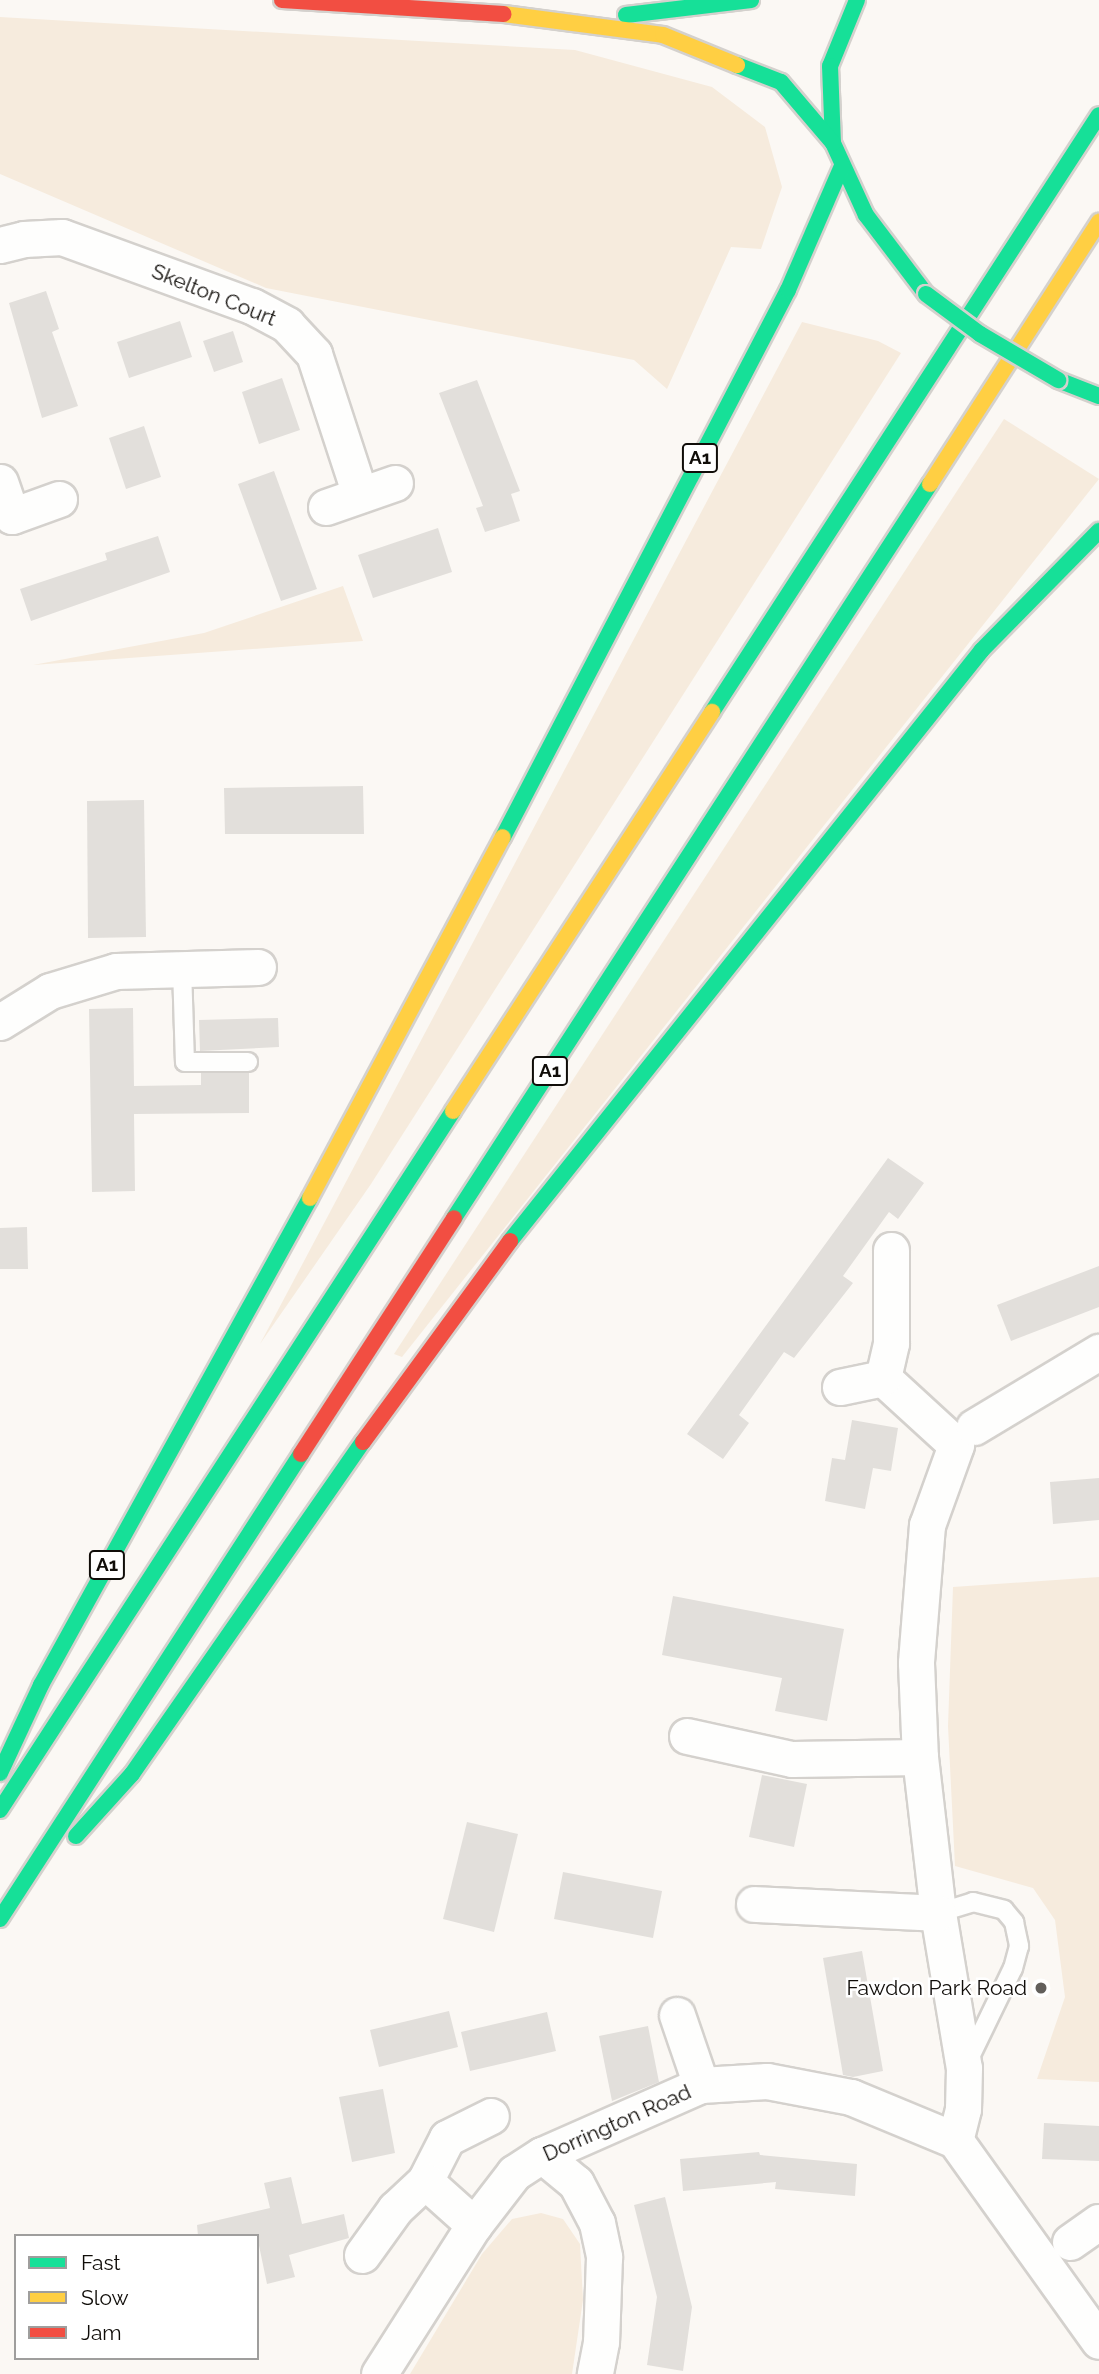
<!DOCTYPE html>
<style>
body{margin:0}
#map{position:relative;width:1099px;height:2374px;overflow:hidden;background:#fbf8f4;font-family:Raleway,sans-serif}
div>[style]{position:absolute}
.green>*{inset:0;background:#f6ebdd}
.building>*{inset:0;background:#e2dfdb}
.roads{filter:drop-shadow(2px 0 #d4d1cd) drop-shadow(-2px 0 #d4d1cd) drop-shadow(0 2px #d4d1cd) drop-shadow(0 -2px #d4d1cd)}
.lane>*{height:18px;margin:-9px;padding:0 9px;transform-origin:9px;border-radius:9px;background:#fefefd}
.street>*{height:35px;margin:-17.5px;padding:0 17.5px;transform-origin:17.5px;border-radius:17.5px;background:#fefefd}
.fast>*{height:16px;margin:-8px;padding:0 8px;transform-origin:8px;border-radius:8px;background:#16e098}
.slow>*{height:16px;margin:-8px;padding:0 8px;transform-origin:8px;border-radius:8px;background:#ffcf43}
.jam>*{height:16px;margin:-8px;padding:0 8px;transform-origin:8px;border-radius:8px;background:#f24e42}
.bridges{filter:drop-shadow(2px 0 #d4d1cd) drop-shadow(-2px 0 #d4d1cd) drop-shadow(0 2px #d4d1cd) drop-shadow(0 -2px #d4d1cd)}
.fast-bridge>*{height:16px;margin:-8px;padding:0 8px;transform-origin:8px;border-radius:8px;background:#16e098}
.dots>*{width:19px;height:19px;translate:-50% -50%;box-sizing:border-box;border:4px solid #fff;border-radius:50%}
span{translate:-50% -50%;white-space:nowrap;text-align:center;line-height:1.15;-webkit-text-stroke:5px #fff;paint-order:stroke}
.shield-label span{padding:2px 5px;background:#fff;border:2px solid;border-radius:5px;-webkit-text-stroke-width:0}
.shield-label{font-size:19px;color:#100d09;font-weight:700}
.street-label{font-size:21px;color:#100d09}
.poi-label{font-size:21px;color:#100d09}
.right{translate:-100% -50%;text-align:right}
.legend{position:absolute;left:14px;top:2234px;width:245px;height:126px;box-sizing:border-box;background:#fff;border:2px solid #9f9e9d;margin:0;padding:9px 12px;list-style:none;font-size:21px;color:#100d09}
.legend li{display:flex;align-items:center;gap:14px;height:35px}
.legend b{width:35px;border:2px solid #9f9e9d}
</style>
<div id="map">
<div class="green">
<div style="clip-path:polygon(0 17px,575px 50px,712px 87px,765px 127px,782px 187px,761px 249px,731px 247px,667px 389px,634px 360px,266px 288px,0 174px)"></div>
<div style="clip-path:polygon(802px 322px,878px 341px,901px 353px,371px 1184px,260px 1344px)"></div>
<div style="clip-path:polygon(1004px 419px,1099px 479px,402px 1357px,394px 1354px)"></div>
<div style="clip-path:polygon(343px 586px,363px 641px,33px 665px,204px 633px)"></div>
<div style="clip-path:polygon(1099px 1577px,1099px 2082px,1037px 2079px,1065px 1997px,1055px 1920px,1033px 1888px,955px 1866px,948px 1726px,953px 1587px)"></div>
<div style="clip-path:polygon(541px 2213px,563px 2219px,580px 2244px,583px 2300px,572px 2374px,410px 2374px,482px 2254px,512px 2219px)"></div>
</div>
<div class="building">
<div style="clip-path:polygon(46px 291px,59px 329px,52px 332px,78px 406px,42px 418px,9px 303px)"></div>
<div style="clip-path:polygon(180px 321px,192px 357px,129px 378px,117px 342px)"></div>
<div style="clip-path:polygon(233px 331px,243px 362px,214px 372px,203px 341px)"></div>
<div style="clip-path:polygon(282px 378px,300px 430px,259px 444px,242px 392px)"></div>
<div style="clip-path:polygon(477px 380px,520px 491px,511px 494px,520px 521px,485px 532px,476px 508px,483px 506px,439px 393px)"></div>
<div style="clip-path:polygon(144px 426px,161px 477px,126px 489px,109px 438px)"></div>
<div style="clip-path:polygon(274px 471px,317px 589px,281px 601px,238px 484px)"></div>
<div style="clip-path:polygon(438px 528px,452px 572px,373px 598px,358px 555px)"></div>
<div style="clip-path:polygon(158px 536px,170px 572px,31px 621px,20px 589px,107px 560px,105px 553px)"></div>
<div style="clip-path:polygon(363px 786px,364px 834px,225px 834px,224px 788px)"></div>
<div style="clip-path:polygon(144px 800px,146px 937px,88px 938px,87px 801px)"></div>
<div style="clip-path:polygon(133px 1008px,134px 1086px,201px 1085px,201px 1073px,249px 1073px,249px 1113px,134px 1114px,135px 1191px,92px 1192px,89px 1009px)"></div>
<div style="clip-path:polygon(278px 1018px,279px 1047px,200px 1051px,199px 1020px)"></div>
<div style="clip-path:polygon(888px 1158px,924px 1183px,898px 1219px,889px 1212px,843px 1276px,853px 1283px,794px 1358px,784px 1352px,739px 1415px,749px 1423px,723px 1459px,687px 1434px)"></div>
<div style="clip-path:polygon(27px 1227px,28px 1269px,0 1269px,0 1228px)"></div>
<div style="clip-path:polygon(1099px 1266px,1099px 1307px,1011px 1341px,997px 1305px)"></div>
<div style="clip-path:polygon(852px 1420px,898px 1428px,891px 1471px,873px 1468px,865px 1509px,825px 1501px,832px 1458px,845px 1460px)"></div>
<div style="clip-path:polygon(1099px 1478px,1099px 1520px,1053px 1524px,1050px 1482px)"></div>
<div style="clip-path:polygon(673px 1596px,844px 1629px,827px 1721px,775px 1711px,782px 1678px,662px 1655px)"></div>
<div style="clip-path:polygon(762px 1775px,807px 1784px,794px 1847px,749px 1837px)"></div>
<div style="clip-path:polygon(467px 1822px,518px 1834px,494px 1932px,443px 1919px)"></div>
<div style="clip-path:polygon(563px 1872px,662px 1891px,653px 1938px,554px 1919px)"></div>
<div style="clip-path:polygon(862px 1951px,883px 2071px,853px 2077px,843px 2075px,823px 1958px)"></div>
<div style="clip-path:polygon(449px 2011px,458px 2047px,379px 2067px,370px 2030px)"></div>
<div style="clip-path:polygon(547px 2012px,556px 2051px,470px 2071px,461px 2032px)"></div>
<div style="clip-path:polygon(648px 2026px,659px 2082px,612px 2101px,599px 2036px)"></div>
<div style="clip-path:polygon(383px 2089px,395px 2153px,352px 2162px,339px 2097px)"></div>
<div style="clip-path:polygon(1044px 2123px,1099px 2126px,1099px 2161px,1042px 2159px)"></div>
<div style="clip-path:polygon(759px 2152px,760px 2155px,857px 2164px,855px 2196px,775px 2189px,776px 2182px,683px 2191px,680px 2159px)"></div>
<div style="clip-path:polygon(291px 2177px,302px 2224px,344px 2214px,349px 2238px,289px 2255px,295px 2277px,267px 2284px,257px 2236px,198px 2236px,197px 2225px,270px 2208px,264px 2183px)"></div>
<div style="clip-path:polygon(665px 2197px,692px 2307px,683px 2371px,647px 2365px,657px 2297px,634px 2205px)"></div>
</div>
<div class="roads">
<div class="lane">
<div style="left:182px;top:968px;width:94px;rotate:88.2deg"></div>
<div style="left:185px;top:1062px;width:63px"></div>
<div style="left:938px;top:1913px;width:37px;rotate:-17deg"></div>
<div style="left:973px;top:1902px;width:32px;rotate:14deg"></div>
<div style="left:1004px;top:1910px;width:16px;rotate:50deg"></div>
<div style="left:1014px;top:1922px;width:25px;rotate:78deg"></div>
<div style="left:1019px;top:1946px;width:23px;rotate:105deg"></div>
<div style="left:1013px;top:1968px;width:106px;rotate:115.8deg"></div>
</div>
<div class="street">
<div style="left:0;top:245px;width:25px;rotate:-14deg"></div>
<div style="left:24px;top:239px;width:38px;rotate:-3deg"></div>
<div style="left:62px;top:237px;width:202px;rotate:20deg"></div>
<div style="left:252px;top:306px;width:40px;rotate:28deg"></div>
<div style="left:287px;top:325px;width:40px;rotate:47deg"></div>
<div style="left:314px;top:354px;width:148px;rotate:71.9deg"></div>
<div style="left:0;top:482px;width:36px;rotate:71deg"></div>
<div style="left:12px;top:516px;width:50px;rotate:-19.9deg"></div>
<div style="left:326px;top:507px;width:73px;rotate:-19.2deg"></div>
<div style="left:0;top:1022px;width:59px;rotate:-31.8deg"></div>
<div style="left:50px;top:991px;width:69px;rotate:-16.9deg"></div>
<div style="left:116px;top:971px;width:142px;rotate:-1.6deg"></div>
<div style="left:883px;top:1378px;width:99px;rotate:42.5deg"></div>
<div style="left:956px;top:1445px;width:85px;rotate:109.9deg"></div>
<div style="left:927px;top:1525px;width:138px;rotate:94.6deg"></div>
<div style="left:916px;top:1663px;width:94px;rotate:87.6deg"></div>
<div style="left:920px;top:1757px;width:157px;rotate:83.4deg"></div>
<div style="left:938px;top:1913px;width:157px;rotate:80.5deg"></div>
<div style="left:964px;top:2068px;width:41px;rotate:91.4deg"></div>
<div style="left:963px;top:2109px;width:32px;rotate:104deg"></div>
<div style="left:955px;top:2140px;width:247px;rotate:54.4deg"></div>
<div style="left:840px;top:1387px;width:44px;rotate:-11.8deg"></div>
<div style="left:883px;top:1378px;width:36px;rotate:-77deg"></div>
<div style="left:891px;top:1343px;width:93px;rotate:-90deg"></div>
<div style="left:974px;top:1427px;width:146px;rotate:-31deg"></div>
<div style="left:687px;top:1736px;width:107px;rotate:12.4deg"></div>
<div style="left:792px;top:1759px;width:128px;rotate:-0.9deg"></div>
<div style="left:754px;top:1904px;width:184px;rotate:2.8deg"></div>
<div style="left:677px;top:2015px;width:74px;rotate:71.1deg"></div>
<div style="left:542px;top:2155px;width:44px;rotate:39.5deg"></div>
<div style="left:576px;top:2183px;width:45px;rotate:62.3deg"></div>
<div style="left:597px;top:2223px;width:35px;rotate:78deg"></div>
<div style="left:604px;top:2257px;width:85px;rotate:92deg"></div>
<div style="left:601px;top:2342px;width:33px;rotate:101deg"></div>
<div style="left:425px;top:2181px;width:48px;rotate:-62.9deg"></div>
<div style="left:447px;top:2138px;width:49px;rotate:-26.6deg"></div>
<div style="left:1070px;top:2242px;width:35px;rotate:-35deg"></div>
<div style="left:362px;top:2255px;width:57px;rotate:-54.3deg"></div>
<div style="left:395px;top:2209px;width:41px;rotate:-43deg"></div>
<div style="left:425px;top:2181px;width:66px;rotate:41.9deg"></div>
<div style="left:379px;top:2374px;width:177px;rotate:-57.5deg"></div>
<div style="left:474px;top:2225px;width:66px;rotate:-52.4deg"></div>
<div style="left:514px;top:2173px;width:33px;rotate:-33deg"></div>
<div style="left:542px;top:2155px;width:174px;rotate:-23.8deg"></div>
<div style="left:701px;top:2085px;width:66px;rotate:-3.5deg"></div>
<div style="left:767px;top:2081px;width:86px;rotate:10.8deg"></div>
<div style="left:851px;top:2097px;width:113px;rotate:22.5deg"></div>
</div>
<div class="fast">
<div style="left:857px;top:0;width:71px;rotate:112.2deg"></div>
<div style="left:830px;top:66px;width:77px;rotate:87.8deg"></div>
<div style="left:833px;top:143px;width:79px;rotate:65.4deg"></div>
<div style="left:866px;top:215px;width:99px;rotate:52.8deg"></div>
<div style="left:626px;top:15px;width:126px;rotate:-6.8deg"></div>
<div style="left:737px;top:65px;width:47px;rotate:21.1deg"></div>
<div style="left:781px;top:82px;width:80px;rotate:49.6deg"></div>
<div style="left:1058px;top:380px;width:44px;rotate:21.3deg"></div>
<div style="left:712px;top:712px;width:711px;rotate:-57.05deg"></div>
<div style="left:503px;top:837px;width:617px;rotate:-62.48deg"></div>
<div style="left:788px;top:290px;width:135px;rotate:-66.5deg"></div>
<div style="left:454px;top:1218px;width:875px;rotate:-57.04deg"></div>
<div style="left:510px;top:1241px;width:756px;rotate:-51.39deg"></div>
<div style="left:982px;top:650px;width:167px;rotate:-45.5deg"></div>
<div style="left:0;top:1773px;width:97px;rotate:-65deg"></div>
<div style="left:41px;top:1685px;width:556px;rotate:-61.09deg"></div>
<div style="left:0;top:1810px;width:833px;rotate:-57.05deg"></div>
<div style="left:76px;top:1836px;width:84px;rotate:-47.9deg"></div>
<div style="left:132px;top:1774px;width:404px;rotate:-55.2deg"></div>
<div style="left:0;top:1919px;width:554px;rotate:-57.08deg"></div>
</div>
<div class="slow">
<div style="left:504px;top:14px;width:160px;rotate:7.5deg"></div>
<div style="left:663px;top:35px;width:80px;rotate:22.1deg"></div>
<div style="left:930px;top:484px;width:312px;rotate:-57.2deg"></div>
<div style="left:453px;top:1111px;width:476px;rotate:-57deg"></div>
<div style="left:310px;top:1198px;width:409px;rotate:-61.9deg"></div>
</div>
<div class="jam">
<div style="left:282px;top:0;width:222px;rotate:3.6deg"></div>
<div style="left:363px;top:1442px;width:249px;rotate:-53.8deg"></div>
<div style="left:301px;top:1454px;width:281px;rotate:-57deg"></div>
</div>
</div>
<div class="bridges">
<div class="fast-bridge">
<div style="left:926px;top:294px;width:67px;rotate:36.5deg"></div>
<div style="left:980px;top:334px;width:91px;rotate:30.5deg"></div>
</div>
</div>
<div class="dots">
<div style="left:1041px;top:1988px;background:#625f5b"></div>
</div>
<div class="shield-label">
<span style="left:700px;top:458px">A1</span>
<span style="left:550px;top:1071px">A1</span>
<span style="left:107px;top:1565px">A1</span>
</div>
<div class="street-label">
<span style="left:214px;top:295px;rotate:22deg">Skelton Court</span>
<span style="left:617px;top:2123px;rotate:-24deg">Dorrington Road</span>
</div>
<div class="poi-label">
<span class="right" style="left:1027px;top:1988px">Fawdon Park Road</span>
</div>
<ul class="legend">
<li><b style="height:9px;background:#16e098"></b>Fast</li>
<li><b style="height:9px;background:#ffcf43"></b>Slow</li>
<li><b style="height:9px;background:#f24e42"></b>Jam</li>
</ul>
</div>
